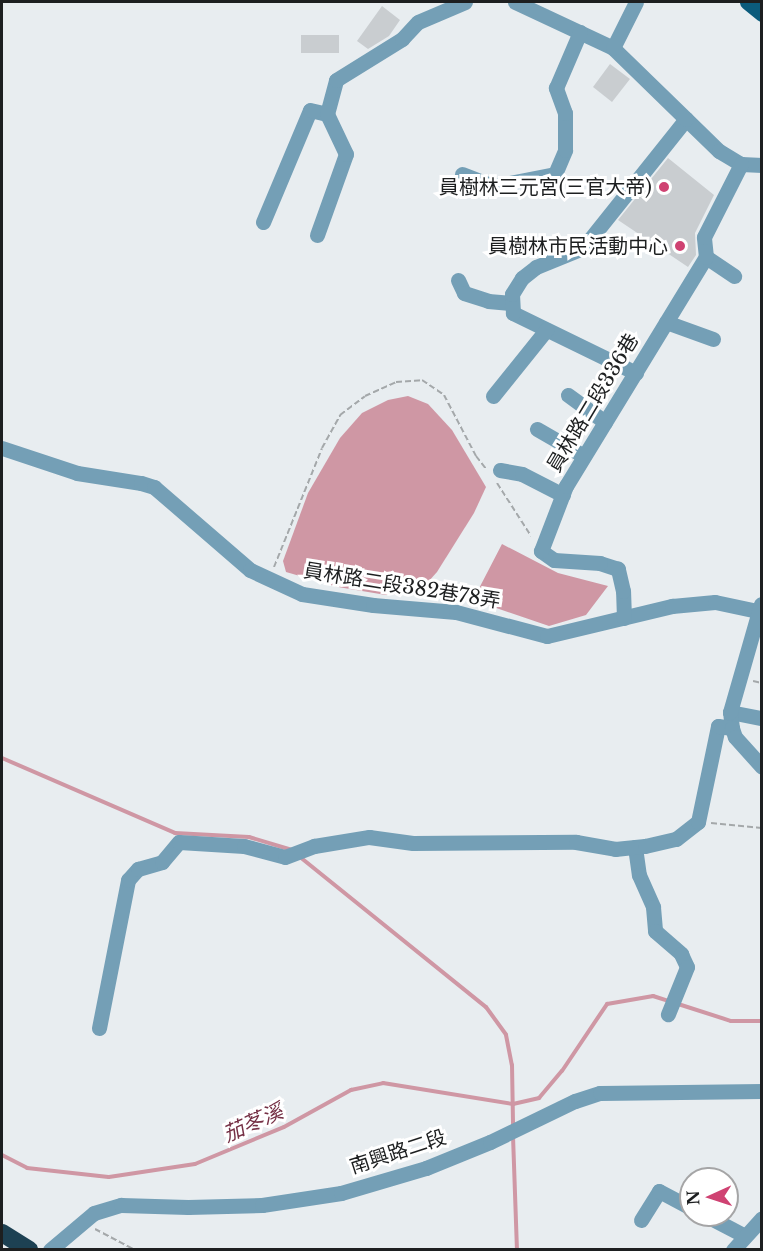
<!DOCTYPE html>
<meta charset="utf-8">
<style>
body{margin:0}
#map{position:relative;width:763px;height:1251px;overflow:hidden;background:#e8edf0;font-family:"Libre Baskerville","Noto Sans TC",serif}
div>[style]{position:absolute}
.water>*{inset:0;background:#cf97a4}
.stream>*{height:4px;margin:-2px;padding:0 2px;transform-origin:2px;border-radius:2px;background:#cf97a4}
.building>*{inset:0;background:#c9cdd0}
.path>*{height:2px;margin-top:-1px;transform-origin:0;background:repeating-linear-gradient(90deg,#a4a8aa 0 6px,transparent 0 9px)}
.minor>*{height:15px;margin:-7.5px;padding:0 7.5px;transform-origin:7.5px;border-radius:7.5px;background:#749fb6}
.major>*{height:15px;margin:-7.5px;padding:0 7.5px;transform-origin:7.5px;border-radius:7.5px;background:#0b5b7c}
.highway>*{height:18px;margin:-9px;padding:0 9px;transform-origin:9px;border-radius:9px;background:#1d4153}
.dots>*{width:16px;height:16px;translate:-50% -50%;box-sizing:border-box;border:3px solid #fff;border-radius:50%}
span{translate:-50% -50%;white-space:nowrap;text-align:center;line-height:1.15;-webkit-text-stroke:6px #fff;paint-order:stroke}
.poi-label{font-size:20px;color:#1d1f20}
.right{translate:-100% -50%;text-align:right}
.street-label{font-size:20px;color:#1d1f20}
.water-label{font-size:21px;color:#753045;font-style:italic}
.frame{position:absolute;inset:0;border:3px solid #1d1f20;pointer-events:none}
.north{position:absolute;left:679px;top:1167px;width:60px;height:60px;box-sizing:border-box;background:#fff;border:2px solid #a5a5a6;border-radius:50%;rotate:267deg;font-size:16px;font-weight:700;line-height:24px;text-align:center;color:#1d1f20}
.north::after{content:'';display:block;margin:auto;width:21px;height:27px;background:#cf4272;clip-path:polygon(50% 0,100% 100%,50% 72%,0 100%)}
</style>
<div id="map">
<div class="water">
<div style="clip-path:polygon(408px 396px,428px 404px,452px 430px,486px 487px,474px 513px,437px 572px,419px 592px,386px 595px,338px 587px,286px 572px,283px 561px,308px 493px,340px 438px,362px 413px,388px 400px)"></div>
<div style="clip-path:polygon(502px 544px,558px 573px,608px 586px,586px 615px,549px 626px,473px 600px)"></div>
</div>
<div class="stream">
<div style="left:2px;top:758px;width:189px;rotate:23.4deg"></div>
<div style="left:175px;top:833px;width:74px;rotate:3.1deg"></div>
<div style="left:249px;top:837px;width:45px;rotate:16.8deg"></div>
<div style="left:300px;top:857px;width:239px;rotate:38.9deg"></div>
<div style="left:486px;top:1007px;width:34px;rotate:54deg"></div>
<div style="left:506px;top:1035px;width:31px;rotate:79deg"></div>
<div style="left:512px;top:1065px;width:60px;rotate:89deg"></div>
<div style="left:675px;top:1003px;width:59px;rotate:17.8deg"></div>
<div style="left:731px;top:1021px;width:31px"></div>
<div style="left:513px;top:1136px;width:114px;rotate:88deg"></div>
<div style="left:2px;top:1155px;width:28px;rotate:27deg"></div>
<div style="left:27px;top:1168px;width:82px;rotate:6.3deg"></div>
<div style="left:109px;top:1177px;width:87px;rotate:-8.6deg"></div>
<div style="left:195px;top:1164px;width:96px;rotate:-22.6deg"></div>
<div style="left:284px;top:1127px;width:77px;rotate:-28.9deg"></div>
<div style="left:351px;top:1090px;width:33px;rotate:-12deg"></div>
<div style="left:383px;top:1083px;width:132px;rotate:9.2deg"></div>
<div style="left:513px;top:1104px;width:27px;rotate:-13deg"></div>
<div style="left:539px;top:1098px;width:35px;rotate:-50deg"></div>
<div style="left:562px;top:1071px;width:81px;rotate:-56.1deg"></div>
<div style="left:607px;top:1004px;width:47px;rotate:-9.9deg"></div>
<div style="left:653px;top:996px;width:16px;rotate:18deg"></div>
</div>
<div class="building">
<div style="clip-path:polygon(382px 6px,400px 20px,389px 36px,368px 49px,357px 41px)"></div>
<div style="clip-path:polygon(301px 35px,339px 35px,339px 53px,301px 53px)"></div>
<div style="clip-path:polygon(610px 64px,630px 79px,612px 102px,593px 87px)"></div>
<div style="clip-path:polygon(668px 158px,714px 195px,695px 233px,696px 255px,688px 267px,618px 220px)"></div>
</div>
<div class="path">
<div style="left:497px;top:483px;width:63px;rotate:57.3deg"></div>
<div style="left:274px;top:567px;width:128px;rotate:-68deg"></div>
<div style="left:322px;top:448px;width:38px;rotate:-61deg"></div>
<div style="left:340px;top:415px;width:31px;rotate:-37deg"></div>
<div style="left:365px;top:396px;width:34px;rotate:-24deg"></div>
<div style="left:396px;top:382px;width:26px;rotate:-4deg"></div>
<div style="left:422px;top:380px;width:27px;rotate:34deg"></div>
<div style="left:444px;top:395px;width:69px;rotate:62.3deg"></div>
<div style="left:476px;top:456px;width:16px;rotate:52deg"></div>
<div style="left:753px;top:681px;width:9px;rotate:13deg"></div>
<div style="left:711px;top:823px;width:51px;rotate:5.6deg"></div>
<div style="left:95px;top:1229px;width:45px;rotate:27.7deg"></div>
</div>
<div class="minor">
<div style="left:515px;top:2px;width:108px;rotate:25.1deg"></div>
<div style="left:686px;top:119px;width:46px;rotate:44.1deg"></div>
<div style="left:719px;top:151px;width:26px;rotate:31deg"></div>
<div style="left:741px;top:164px;width:21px;rotate:3deg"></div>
<div style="left:462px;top:174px;width:34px;rotate:21deg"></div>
<div style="left:494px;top:186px;width:62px;rotate:-11.1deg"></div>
<div style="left:555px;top:174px;width:26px;rotate:-67deg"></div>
<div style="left:565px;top:150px;width:37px;rotate:-90deg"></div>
<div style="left:565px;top:113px;width:27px;rotate:-110deg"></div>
<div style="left:556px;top:88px;width:61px;rotate:-66.8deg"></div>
<div style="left:263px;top:222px;width:121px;rotate:-67.2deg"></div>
<div style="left:310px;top:110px;width:17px;rotate:13deg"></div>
<div style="left:317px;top:235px;width:86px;rotate:-70.3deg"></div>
<div style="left:346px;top:154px;width:44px;rotate:-115.4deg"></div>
<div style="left:327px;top:114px;width:35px;rotate:-75deg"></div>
<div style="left:336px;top:80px;width:78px;rotate:-31.8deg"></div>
<div style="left:402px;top:39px;width:23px;rotate:-47deg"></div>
<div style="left:418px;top:22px;width:51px;rotate:-23.1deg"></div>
<div style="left:706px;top:257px;width:34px;rotate:34deg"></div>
<div style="left:458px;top:280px;width:14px;rotate:65deg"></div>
<div style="left:464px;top:293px;width:25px;rotate:18deg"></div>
<div style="left:488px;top:301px;width:24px;rotate:5deg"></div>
<div style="left:666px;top:322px;width:50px;rotate:19.9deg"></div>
<div style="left:636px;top:373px;width:137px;rotate:-154deg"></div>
<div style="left:513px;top:313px;width:19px;rotate:-93deg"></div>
<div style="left:512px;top:294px;width:19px;rotate:-58deg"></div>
<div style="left:522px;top:278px;width:18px;rotate:-38deg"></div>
<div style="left:536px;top:267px;width:51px;rotate:-22deg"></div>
<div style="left:583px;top:248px;width:165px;rotate:-51.4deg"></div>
<div style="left:686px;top:119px;width:102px;rotate:-135.8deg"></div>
<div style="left:613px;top:48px;width:51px;rotate:-63.4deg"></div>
<div style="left:568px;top:395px;width:46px;rotate:36.1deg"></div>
<div style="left:493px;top:396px;width:85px;rotate:-51.2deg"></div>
<div style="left:537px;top:429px;width:54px;rotate:29.9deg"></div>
<div style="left:2px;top:448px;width:79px;rotate:18.4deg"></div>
<div style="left:77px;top:473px;width:65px;rotate:8.9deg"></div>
<div style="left:141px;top:483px;width:14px;rotate:17deg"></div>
<div style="left:154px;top:487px;width:127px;rotate:40.8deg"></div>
<div style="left:250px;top:570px;width:57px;rotate:24.8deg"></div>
<div style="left:302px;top:594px;width:72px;rotate:8.8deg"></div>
<div style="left:373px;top:605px;width:83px;rotate:4.8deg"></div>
<div style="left:456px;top:612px;width:94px;rotate:14.8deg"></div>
<div style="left:547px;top:636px;width:129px;rotate:-13.5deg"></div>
<div style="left:672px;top:606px;width:43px;rotate:-5.3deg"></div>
<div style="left:715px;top:602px;width:48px;rotate:12deg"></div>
<div style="left:500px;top:470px;width:22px;rotate:10deg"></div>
<div style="left:522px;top:474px;width:46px;rotate:27.1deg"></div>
<div style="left:624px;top:618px;width:27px;rotate:-92deg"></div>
<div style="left:623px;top:591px;width:23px;rotate:-103deg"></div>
<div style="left:618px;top:569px;width:19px;rotate:-162deg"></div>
<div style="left:600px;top:563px;width:46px;rotate:-176.3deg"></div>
<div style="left:554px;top:560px;width:16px;rotate:-145deg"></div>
<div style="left:541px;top:551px;width:70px;rotate:-69deg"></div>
<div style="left:566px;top:486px;width:268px;rotate:-58.6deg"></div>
<div style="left:706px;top:257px;width:20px;rotate:-96deg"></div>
<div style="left:704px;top:237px;width:82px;rotate:-63.1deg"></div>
<div style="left:730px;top:712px;width:33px;rotate:11deg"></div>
<div style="left:732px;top:728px;width:16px;rotate:-97deg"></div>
<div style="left:730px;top:712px;width:112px;rotate:-74deg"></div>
<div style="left:635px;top:847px;width:28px;rotate:82deg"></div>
<div style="left:639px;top:875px;width:35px;rotate:66deg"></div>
<div style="left:653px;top:907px;width:24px;rotate:85deg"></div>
<div style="left:655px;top:931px;width:35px;rotate:41deg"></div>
<div style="left:681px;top:954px;width:14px;rotate:65deg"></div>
<div style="left:687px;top:967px;width:51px;rotate:112deg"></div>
<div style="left:99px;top:1028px;width:151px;rotate:-78.9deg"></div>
<div style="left:128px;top:880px;width:15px;rotate:-48deg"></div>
<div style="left:138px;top:869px;width:25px;rotate:-16deg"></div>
<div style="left:162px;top:862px;width:26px;rotate:-50deg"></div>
<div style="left:179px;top:842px;width:65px;rotate:3.5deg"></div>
<div style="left:244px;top:846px;width:42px;rotate:15deg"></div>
<div style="left:285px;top:857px;width:31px;rotate:-21deg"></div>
<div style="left:314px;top:846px;width:56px;rotate:-9.3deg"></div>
<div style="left:369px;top:837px;width:44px;rotate:7.8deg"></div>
<div style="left:413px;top:843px;width:163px;rotate:-0.4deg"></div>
<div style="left:576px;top:842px;width:40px;rotate:10deg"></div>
<div style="left:615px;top:849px;width:30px;rotate:-6deg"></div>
<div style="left:645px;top:846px;width:32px;rotate:-13deg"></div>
<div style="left:676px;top:839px;width:28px;rotate:-38deg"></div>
<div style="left:698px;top:822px;width:98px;rotate:-78.2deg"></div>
<div style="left:718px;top:726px;width:14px;rotate:8deg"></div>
<div style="left:732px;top:728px;width:9px;rotate:72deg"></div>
<div style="left:735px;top:737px;width:40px;rotate:48deg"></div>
<div style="left:705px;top:1215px;width:45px;rotate:27.7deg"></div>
<div style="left:641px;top:1220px;width:34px;rotate:-58deg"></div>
<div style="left:659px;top:1191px;width:36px;rotate:28deg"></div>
<div style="left:50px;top:1250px;width:57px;rotate:-40.1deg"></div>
<div style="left:94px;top:1213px;width:28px;rotate:-17deg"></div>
<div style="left:121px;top:1205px;width:67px;rotate:1.7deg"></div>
<div style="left:188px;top:1207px;width:74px;rotate:-1.5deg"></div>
<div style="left:262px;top:1205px;width:80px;rotate:-8.6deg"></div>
<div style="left:341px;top:1193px;width:89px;rotate:-16.4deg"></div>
<div style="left:426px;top:1168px;width:69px;rotate:-22.1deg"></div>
<div style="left:490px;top:1142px;width:94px;rotate:-25.8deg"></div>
<div style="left:575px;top:1101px;width:26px;rotate:-18deg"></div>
<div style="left:600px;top:1093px;width:162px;rotate:-0.7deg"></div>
<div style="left:733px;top:1250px;width:43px;rotate:-47.8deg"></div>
</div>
<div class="major">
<div style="left:747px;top:2px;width:19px;rotate:39deg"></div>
</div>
<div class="highway">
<div style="left:2px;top:1233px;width:32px;rotate:32deg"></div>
</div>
<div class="dots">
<div style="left:664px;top:187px;background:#cf4272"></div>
<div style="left:680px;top:246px;background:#cf4272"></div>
</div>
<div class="poi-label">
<span class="right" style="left:652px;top:187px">員樹林三元宮(三官大帝)</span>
<span class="right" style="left:668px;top:246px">員樹林市民活動中心</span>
</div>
<div class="street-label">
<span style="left:593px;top:403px;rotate:-59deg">員林路二段336巷</span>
<span style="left:402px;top:586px;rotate:9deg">員林路二段382巷78弄</span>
<span style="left:398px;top:1152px;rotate:-18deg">南興路二段</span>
</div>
<div class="water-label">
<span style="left:253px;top:1123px;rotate:-24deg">茄苳溪</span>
</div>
<div class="frame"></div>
<div class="north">N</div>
</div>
